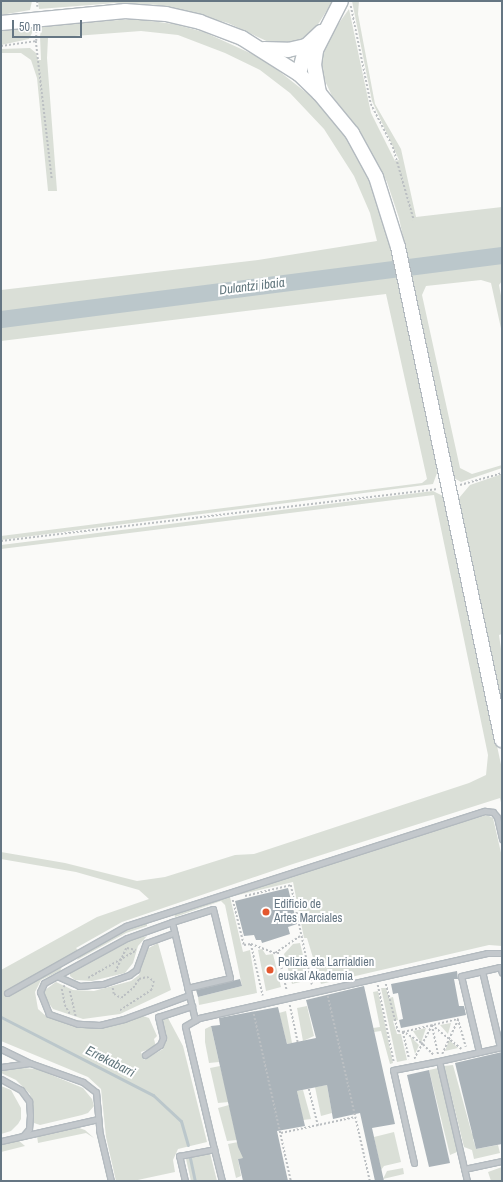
<!DOCTYPE html>
<style>
body{margin:0}
#map{position:relative;width:503px;height:1182px;overflow:hidden;background:#fafaf8;font-family:"Archivo Narrow",sans-serif}
div>[style]{position:absolute}
.green>*{inset:0;background:#dadfd7}
.stream>*{height:3px;margin:-1.5px;padding:0 1.5px;transform-origin:1.5px;border-radius:1.5px;background:#bbc7cb}
.river>*{height:17px;margin:-8.5px;padding:0 8.5px;transform-origin:8.5px;border-radius:8.5px;background:#bbc7cb}
.building>*{inset:0;background:#aab3b9}
.path>*{height:1.5px;margin-top:-0.75px;transform-origin:0;background:repeating-linear-gradient(90deg,#bbbfc2 0 2px,transparent 0 4px)}
.roads{filter:drop-shadow(1px 0 #b3babf) drop-shadow(-1px 0 #b3babf) drop-shadow(0 1px #b3babf) drop-shadow(0 -1px #b3babf)}
.lane>*{height:5px;margin:-2.5px;padding:0 2.5px;transform-origin:2.5px;border-radius:2.5px;background:#c3c8cc}
.secondary>*{height:14px;margin:-7px;padding:0 7px;transform-origin:7px;border-radius:7px;background:#fff}
.dots>*{width:11px;height:11px;translate:-50% -50%;box-sizing:border-box;border:2px solid #fff;border-radius:50%}
span{translate:-50% -50%;white-space:nowrap;text-align:center;line-height:1.15;-webkit-text-stroke:4px #fff;paint-order:stroke}
.poi-label{font-size:12px;color:#657683}
.left{translate:0 -50%;text-align:left}
.water-label{font-size:13px;color:#60757c;font-style:italic}
.frame{position:absolute;inset:0;border:2px solid #657683;pointer-events:none}
.scale{position:absolute;left:12px;top:20px;width:70px;height:18px;box-sizing:border-box;border:2px solid #657683;border-top:0;padding-left:5px;font-size:12px;line-height:14px;white-space:nowrap;color:#657683;-webkit-text-stroke:3px #fff;paint-order:stroke}
</style>
<div id="map">
<div class="green">
<div style="clip-path:polygon(1px 1px,32px 1px,30px 10px,1px 15px)"></div>
<div style="clip-path:polygon(38px 1px,333px 1px,315px 29px,303px 39px,290px 43px,273px 44px,228px 23px,159px 5px,116px 3px,39px 9px)"></div>
<div style="clip-path:polygon(352px 1px,359px 1px,358px 14px,375px 104px,401px 149px,416px 217px,502px 207px,502px 281px,499px 285px,502px 301px,502px 333px,491px 283px,481px 280px,426px 286px,422px 295px,460px 468px,472px 474px,502px 465px,502px 468px,461px 482px,454px 478px,399px 218px,387px 182px,360px 131px,332px 96px,320px 70px,324px 44px,349px 9px,371px 113px,395px 161px,399px 160px,372px 101px)"></div>
<div style="clip-path:polygon(135px 19px,174px 24px,204px 32px,265px 60px,313px 98px,336px 122px,355px 150px,381px 208px,392px 249px,435px 455px,437px 473px,433px 484px,1px 540px,1px 536px,422px 483px,427px 479px,386px 294px,1px 341px,1px 290px,258px 260px,377px 241px,370px 213px,354px 176px,324px 129px,290px 93px,260px 70px,225px 53px,178px 35px,141px 31px,48px 38px,47px 58px,57px 191px,48px 191px,37px 78px,31px 60px,21px 53px,1px 53px,1px 49px,30px 48px,36px 53px,38px 60px,41px 60px,40px 36px,42px 25px)"></div>
<div style="clip-path:polygon(32px 27px,33px 31px,29px 39px,1px 45px,1px 30px)"></div>
<div style="clip-path:polygon(502px 474px,502px 634px,499px 635px,502px 656px,502px 705px,459px 498px,470px 485px)"></div>
<div style="clip-path:polygon(433px 491px,443px 496px,502px 769px,502px 807px,500px 798px,293px 864px,122px 922px,76px 948px,78px 950px,5px 992px,8px 995px,62px 967px,60px 971px,41px 980px,35px 992px,38px 1009px,47px 1017px,93px 1027px,127px 1022px,143px 1016px,149px 1018px,157px 1036px,154px 1039px,156px 1047px,141px 1052px,144px 1060px,163px 1049px,167px 1038px,162px 1019px,168px 1018px,183px 1046px,207px 1142px,178px 1149px,173px 1160px,175px 1172px,133px 1181px,116px 1181px,106px 1137px,101px 1089px,88px 1077px,1px 1041px,1px 970px,97px 917px,149px 899px,139px 890px,76px 872px,1px 859px,1px 852px,65px 863px,137px 881px,165px 877px,235px 855px,254px 854px,469px 783px,486px 775px,488px 755px,434px 495px,1px 549px,1px 545px)"></div>
<div style="clip-path:polygon(487px 815px,493px 818px,502px 857px,502px 946px,489px 945px,321px 984px,307px 938px,304px 938px,293px 882px,230px 897px,243px 952px,250px 950px,257px 993px,199px 1005px,198px 997px,242px 986px,225px 905px,221px 901px,175px 917px,174px 914px,347px 856px)"></div>
<div style="clip-path:polygon(147px 922px,147px 926px,126px 933px,77px 960px,80px 955px,126px 929px)"></div>
<div style="clip-path:polygon(147px 936px,138px 946px,133px 963px,125px 973px,92px 981px,75px 980px,70px 976px,70px 973px,134px 939px)"></div>
<div style="clip-path:polygon(158px 943px,171px 990px,120px 1014px,83px 1019px,53px 1009px,45px 998px,45px 990px,56px 982px,73px 990px,94px 991px,131px 981px,139px 975px,147px 949px)"></div>
<div style="clip-path:polygon(300px 943px,309px 980px,292px 984px,284px 954px,293px 944px)"></div>
<div style="clip-path:polygon(262px 949px,266px 955px,273px 954px,281px 987px,266px 991px,258px 950px)"></div>
<div style="clip-path:polygon(381px 988px,386px 988px,389px 998px,393px 997px,398px 1020px,393px 1021px,397px 1034px,401px 1034px,407px 1060px,397px 1062px)"></div>
<div style="clip-path:polygon(378px 991px,393px 1063px,390px 1064px,381px 1031px,374px 1032px,373px 1028px,380px 1027px,373px 992px)"></div>
<div style="clip-path:polygon(307px 1006px,314px 1036px,303px 1041px,297px 1008px)"></div>
<div style="clip-path:polygon(286px 1011px,292px 1043px,287px 1044px,279px 1013px)"></div>
<div style="clip-path:polygon(451px 1023px,448px 1034px,440px 1025px)"></div>
<div style="clip-path:polygon(211px 1026px,219px 1062px,209px 1063px,205px 1042px,205px 1029px)"></div>
<div style="clip-path:polygon(426px 1028px,421px 1043px,413px 1031px)"></div>
<div style="clip-path:polygon(410px 1036px,419px 1045px,415px 1054px)"></div>
<div style="clip-path:polygon(449px 1040px,458px 1048px,445px 1051px)"></div>
<div style="clip-path:polygon(453px 1065px,472px 1134px,502px 1129px,502px 1134px,473px 1139px,476px 1149px,498px 1145px,500px 1153px,474px 1159px,472px 1150px,464px 1147px,444px 1066px)"></div>
<div style="clip-path:polygon(220px 1066px,229px 1102px,218px 1103px,210px 1068px)"></div>
<div style="clip-path:polygon(23px 1068px,37px 1069px,83px 1088px,92px 1099px,94px 1106px,88px 1113px,82px 1115px,40px 1125px,34px 1123px,30px 1094px,16px 1080px,1px 1073px,1px 1071px)"></div>
<div style="clip-path:polygon(438px 1068px,457px 1152px,450px 1155px,429px 1070px)"></div>
<div style="clip-path:polygon(327px 1085px,332px 1113px,321px 1116px,315px 1087px)"></div>
<div style="clip-path:polygon(1px 1086px,11px 1090px,21px 1108px,21px 1119px,18px 1124px,11px 1131px,1px 1134px)"></div>
<div style="clip-path:polygon(303px 1090px,311px 1119px,303px 1120px,297px 1091px)"></div>
<div style="clip-path:polygon(229px 1105px,237px 1140px,227px 1141px,218px 1108px)"></div>
<div style="clip-path:polygon(76px 1127px,85px 1130px,94px 1138px,86px 1133px,38px 1143px,37px 1136px)"></div>
<div style="clip-path:polygon(394px 1132px,401px 1162px,384px 1166px,381px 1170px,374px 1137px)"></div>
<div style="clip-path:polygon(18px 1140px,25px 1146px,1px 1152px,1px 1144px)"></div>
<div style="clip-path:polygon(248px 1140px,273px 1152px,238px 1159px,241px 1176px,236px 1178px,228px 1144px)"></div>
<div style="clip-path:polygon(210px 1153px,217px 1181px,191px 1181px,186px 1159px)"></div>
<div style="clip-path:polygon(502px 1167px,502px 1181px,491px 1181px,488px 1172px)"></div>
<div style="clip-path:polygon(403px 1168px,404px 1174px,383px 1179px,387px 1171px)"></div>
</div>
<div class="stream">
<div style="left:1px;top:1017px;width:171px;rotate:27.2deg"></div>
<div style="left:153px;top:1095px;width:38px;rotate:43deg"></div>
<div style="left:181px;top:1121px;width:25px;rotate:74deg"></div>
<div style="left:190px;top:1158px;width:24px;rotate:78deg"></div>
</div>
<div class="river">
<div style="left:1px;top:319px;width:505px;rotate:-7.28deg"></div>
</div>
<div class="building">
<div style="clip-path:polygon(288px 888px,297px 924px,288px 927px,290px 934px,262px 943px,261px 940px,256px 940px,254px 935px,244px 936px,235px 901px)"></div>
<div style="clip-path:polygon(457px 971px,458px 979px,454px 979px,459px 1006px,464px 1006px,466px 1015px,401px 1028px,399px 1020px,403px 1019px,398px 993px,393px 994px,391px 984px)"></div>
<div style="clip-path:polygon(240px 979px,242px 986px,198px 997px,196px 990px)"></div>
<div style="clip-path:polygon(364px 986px,395px 1124px,372px 1128px,384px 1181px,375px 1181px,360px 1113px,333px 1119px,327px 1085px,297px 1091px,305px 1126px,277px 1131px,288px 1181px,243px 1181px,238px 1159px,243px 1158px,238px 1147px,211px 1026px,220px 1025px,219px 1018px,278px 1007px,287px 1044px,316px 1038px,306px 1000px)"></div>
<div style="clip-path:polygon(502px 1052px,502px 1144px,476px 1149px,455px 1063px)"></div>
<div style="clip-path:polygon(429px 1070px,450px 1163px,429px 1167px,407px 1075px)"></div>
</div>
<div class="path">
<div style="left:351px;top:6px;width:100px;rotate:78.5deg"></div>
<div style="left:371px;top:104px;width:48px;rotate:62.9deg"></div>
<div style="left:393px;top:147px;width:76px;rotate:74deg"></div>
<div style="left:37px;top:7px;width:6px;rotate:-90deg"></div>
<div style="left:36px;top:41px;width:139px;rotate:83.4deg"></div>
<div style="left:1px;top:46px;width:35px;rotate:-8deg"></div>
<div style="left:36px;top:41px;width:10px;rotate:-90deg"></div>
<div style="left:460px;top:485px;width:44px;rotate:-15.9deg"></div>
<div style="left:1px;top:541px;width:440px;rotate:-6.8deg"></div>
<div style="left:245px;top:896px;width:47px;rotate:-13.4deg"></div>
<div style="left:291px;top:885px;width:102px;rotate:78.1deg"></div>
<div style="left:233px;top:900px;width:46px;rotate:76.3deg"></div>
<div style="left:244px;top:945px;width:7px;rotate:-8deg"></div>
<div style="left:251px;top:944px;width:53px;rotate:77deg"></div>
<div style="left:251px;top:944px;width:26px;rotate:21deg"></div>
<div style="left:275px;top:953px;width:30px;rotate:-34deg"></div>
<div style="left:127px;top:948px;width:9px;rotate:13deg"></div>
<div style="left:278px;top:952px;width:40px;rotate:77deg"></div>
<div style="left:115px;top:972px;width:26px;rotate:-65deg"></div>
<div style="left:88px;top:978px;width:54px;rotate:-29.9deg"></div>
<div style="left:386px;top:984px;width:49px;rotate:75.7deg"></div>
<div style="left:398px;top:1031px;width:5px;rotate:11deg"></div>
<div style="left:403px;top:1032px;width:28px;rotate:77deg"></div>
<div style="left:378px;top:985px;width:79px;rotate:78.3deg"></div>
<div style="left:65px;top:986px;width:4px;rotate:135deg"></div>
<div style="left:62px;top:989px;width:16px;rotate:79deg"></div>
<div style="left:65px;top:1005px;width:10px;rotate:61deg"></div>
<div style="left:113px;top:988px;width:6px;rotate:81deg"></div>
<div style="left:114px;top:994px;width:8px;rotate:30deg"></div>
<div style="left:121px;top:998px;width:16px;rotate:-40deg"></div>
<div style="left:133px;top:988px;width:11px;rotate:-56deg"></div>
<div style="left:139px;top:979px;width:8px;rotate:-14deg"></div>
<div style="left:147px;top:977px;width:8px;rotate:30deg"></div>
<div style="left:154px;top:981px;width:9px;rotate:103deg"></div>
<div style="left:152px;top:990px;width:40px;rotate:147.1deg"></div>
<div style="left:70px;top:991px;width:26px;rotate:77deg"></div>
<div style="left:328px;top:996px;width:190px;rotate:77.2deg"></div>
<div style="left:290px;top:1005px;width:38px;rotate:78deg"></div>
<div style="left:254px;top:1014px;width:171px;rotate:77.5deg"></div>
<div style="left:432px;top:1025px;width:38px;rotate:39deg"></div>
<div style="left:442px;top:1054px;width:38px;rotate:-65deg"></div>
<div style="left:433px;top:1055px;width:17px;rotate:-135deg"></div>
<div style="left:421px;top:1043px;width:21px;rotate:-149deg"></div>
<div style="left:403px;top:1032px;width:57px;rotate:-13.3deg"></div>
<div style="left:458px;top:1019px;width:29px;rotate:74deg"></div>
<div style="left:414px;top:1059px;width:38px;rotate:-62deg"></div>
<div style="left:432px;top:1025px;width:30px;rotate:78deg"></div>
<div style="left:309px;top:1089px;width:38px;rotate:76deg"></div>
<div style="left:281px;top:1133px;width:76px;rotate:-12.2deg"></div>
</div>
<div class="roads">
<div class="lane">
<div style="left:172px;top:922px;width:43px;rotate:-17.6deg"></div>
<div style="left:213px;top:909px;width:71px;rotate:76.2deg"></div>
<div style="left:230px;top:978px;width:44px;rotate:166.9deg"></div>
<div style="left:482px;top:971px;width:78px;rotate:76.7deg"></div>
<div style="left:57px;top:976px;width:24px;rotate:24deg"></div>
<div style="left:79px;top:986px;width:24px;rotate:-5deg"></div>
<div style="left:103px;top:984px;width:28px;rotate:-19deg"></div>
<div style="left:129px;top:975px;width:9px;rotate:-36deg"></div>
<div style="left:136px;top:970px;width:29px;rotate:-70deg"></div>
<div style="left:146px;top:943px;width:30px;rotate:-20deg"></div>
<div style="left:7px;top:993px;width:137px;rotate:-29.4deg"></div>
<div style="left:126px;top:926px;width:377px;rotate:-17.8deg"></div>
<div style="left:485px;top:811px;width:8px;rotate:7deg"></div>
<div style="left:493px;top:812px;width:6px;rotate:51deg"></div>
<div style="left:497px;top:817px;width:23px;rotate:77deg"></div>
<div style="left:189px;top:995px;width:69px;rotate:159.7deg"></div>
<div style="left:124px;top:1019px;width:25px;rotate:166deg"></div>
<div style="left:100px;top:1025px;width:22px;rotate:-177deg"></div>
<div style="left:78px;top:1024px;width:31px;rotate:-161deg"></div>
<div style="left:49px;top:1014px;width:24px;rotate:-112deg"></div>
<div style="left:40px;top:992px;width:10px;rotate:-66deg"></div>
<div style="left:44px;top:983px;width:94px;rotate:-28.5deg"></div>
<div style="left:127px;top:938px;width:48px;rotate:-19.6deg"></div>
<div style="left:172px;top:922px;width:101px;rotate:76.8deg"></div>
<div style="left:1px;top:1049px;width:32px;rotate:26deg"></div>
<div style="left:479px;top:1052px;width:78px;rotate:-103.3deg"></div>
<div style="left:461px;top:976px;width:40px;rotate:-13deg"></div>
<div style="left:500px;top:967px;width:6px;rotate:72deg"></div>
<div style="left:145px;top:1055px;width:18px;rotate:-34deg"></div>
<div style="left:160px;top:1045px;width:8px;rotate:-67deg"></div>
<div style="left:163px;top:1038px;width:22px;rotate:-103deg"></div>
<div style="left:158px;top:1017px;width:36px;rotate:-18deg"></div>
<div style="left:1px;top:1067px;width:29px;rotate:-8deg"></div>
<div style="left:30px;top:1063px;width:56px;rotate:19.7deg"></div>
<div style="left:83px;top:1082px;width:16px;rotate:38deg"></div>
<div style="left:96px;top:1092px;width:38px;rotate:85deg"></div>
<div style="left:99px;top:1130px;width:52px;rotate:76.8deg"></div>
<div style="left:1px;top:1079px;width:23px;rotate:29deg"></div>
<div style="left:21px;top:1090px;width:14px;rotate:54deg"></div>
<div style="left:29px;top:1101px;width:14px;rotate:86deg"></div>
<div style="left:30px;top:1115px;width:14px;rotate:94deg"></div>
<div style="left:29px;top:1129px;width:9px;rotate:131deg"></div>
<div style="left:23px;top:1136px;width:23px;rotate:167deg"></div>
<div style="left:23px;top:1136px;width:77px;rotate:-12.8deg"></div>
<div style="left:214px;top:1149px;width:126px;rotate:-103.3deg"></div>
<div style="left:185px;top:1026px;width:16px;rotate:-30deg"></div>
<div style="left:199px;top:1018px;width:295px;rotate:-12.7deg"></div>
<div style="left:487px;top:953px;width:15px"></div>
<div style="left:414px;top:1163px;width:95px;rotate:-102.7deg"></div>
<div style="left:393px;top:1070px;width:47px;rotate:-11.1deg"></div>
<div style="left:464px;top:1169px;width:39px;rotate:-12deg"></div>
<div style="left:185px;top:1181px;width:26px;rotate:-103deg"></div>
<div style="left:179px;top:1156px;width:36px;rotate:-11deg"></div>
<div style="left:214px;top:1149px;width:33px;rotate:76deg"></div>
<div style="left:467px;top:1181px;width:123px;rotate:-103.1deg"></div>
<div style="left:439px;top:1061px;width:65px;rotate:-12.5deg"></div>
</div>
<div class="secondary">
<div style="left:1px;top:23px;width:125px;rotate:-5.5deg"></div>
<div style="left:125px;top:11px;width:41px;rotate:4.2deg"></div>
<div style="left:166px;top:14px;width:35px;rotate:13deg"></div>
<div style="left:200px;top:22px;width:45px;rotate:20.9deg"></div>
<div style="left:242px;top:38px;width:67px;rotate:32.3deg"></div>
<div style="left:299px;top:74px;width:28px;rotate:44deg"></div>
<div style="left:319px;top:93px;width:52px;rotate:50.5deg"></div>
<div style="left:352px;top:133px;width:50px;rotate:61.4deg"></div>
<div style="left:376px;top:177px;width:73px;rotate:72.6deg"></div>
<div style="left:398px;top:247px;width:504px;rotate:78.09deg"></div>
<div style="left:264px;top:49px;width:24px;rotate:2deg"></div>
<div style="left:288px;top:50px;width:18px;rotate:-13deg"></div>
<div style="left:299px;top:74px;width:29px;rotate:-76deg"></div>
<div style="left:306px;top:46px;width:21px;rotate:-43deg"></div>
<div style="left:319px;top:93px;width:28px;rotate:-100deg"></div>
<div style="left:314px;top:65px;width:15px;rotate:-82deg"></div>
<div style="left:316px;top:50px;width:55px;rotate:-63deg"></div>
</div>
</div>
<div class="dots">
<div style="left:266px;top:912px;background:#e4572e"></div>
<div style="left:270px;top:970px;background:#e4572e"></div>
</div>
<div class="poi-label">
<span class="left" style="left:274px;top:912px">Edificio de<br>Artes Marciales</span>
<span class="left" style="left:278px;top:970px">Polizia eta Larrialdien<br>euskal Akademia</span>
</div>
<div class="water-label">
<span style="left:252px;top:287px;rotate:-7deg">Dulantzi ibaia</span>
<span style="left:110px;top:1062px;rotate:27deg">Errekabarri</span>
</div>
<div class="frame"></div>
<div class="scale">50 m</div>
</div>
